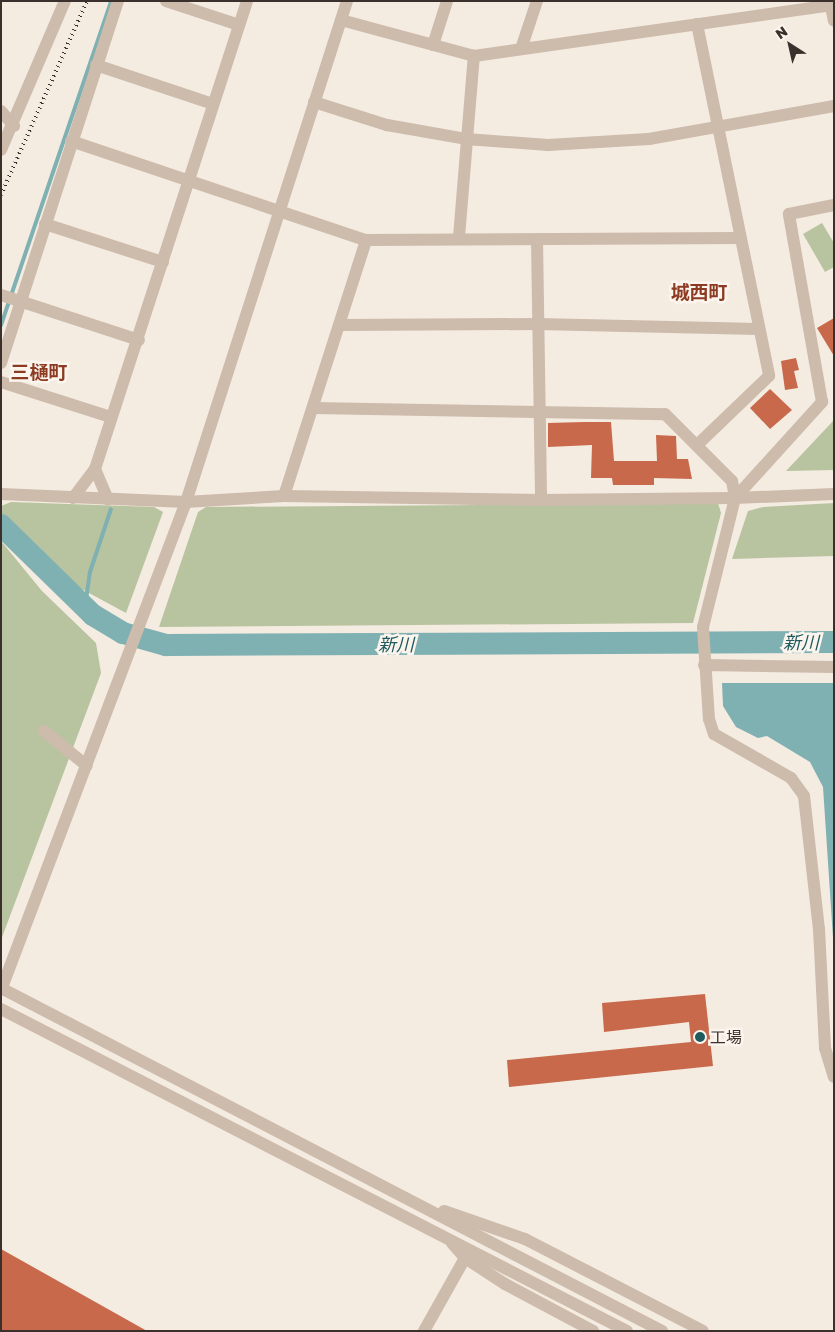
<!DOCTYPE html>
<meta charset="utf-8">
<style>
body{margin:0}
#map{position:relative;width:835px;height:1332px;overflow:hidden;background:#f4ebe1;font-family:"Golos Text","Noto Sans JP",sans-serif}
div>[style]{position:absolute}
.green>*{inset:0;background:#b8c4a0}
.water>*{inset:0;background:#7fb0b2}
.stream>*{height:4px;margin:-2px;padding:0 2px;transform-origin:2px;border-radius:2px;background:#7fb0b2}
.river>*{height:22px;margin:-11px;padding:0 11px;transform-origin:11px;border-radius:11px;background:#7fb0b2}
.building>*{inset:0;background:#c8694b}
.minor>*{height:12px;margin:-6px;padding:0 6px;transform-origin:6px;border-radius:6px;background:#cdbbac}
.rail>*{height:4px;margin-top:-2px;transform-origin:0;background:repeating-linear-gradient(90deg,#3b302b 0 1px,transparent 0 5px)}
.dots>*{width:14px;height:14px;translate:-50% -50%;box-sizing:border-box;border:2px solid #fbf5ee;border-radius:50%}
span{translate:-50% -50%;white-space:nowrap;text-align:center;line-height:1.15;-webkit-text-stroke:5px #fbf5ee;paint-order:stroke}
.poi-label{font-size:16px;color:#3b302b}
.left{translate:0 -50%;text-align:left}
.water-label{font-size:18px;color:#1f5a5e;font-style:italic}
.quarter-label{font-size:19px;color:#8c3b22;font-weight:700}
.frame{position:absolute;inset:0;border:2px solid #3b302b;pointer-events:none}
.north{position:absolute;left:765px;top:20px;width:50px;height:50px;-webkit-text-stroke:4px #fbf5ee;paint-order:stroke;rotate:325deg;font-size:14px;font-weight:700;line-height:20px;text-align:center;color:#3b302b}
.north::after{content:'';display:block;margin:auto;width:18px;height:22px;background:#3b302b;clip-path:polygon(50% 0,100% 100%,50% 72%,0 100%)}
</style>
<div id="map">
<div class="green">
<div style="clip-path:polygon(822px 223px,834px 243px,834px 267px,825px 272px,803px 234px)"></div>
<div style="clip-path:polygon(834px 420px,834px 470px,786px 471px)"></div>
<div style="clip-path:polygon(11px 502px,154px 507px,163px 512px,126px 613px,76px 586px,32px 549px,1px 515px,1px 506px)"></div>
<div style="clip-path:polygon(718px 503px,721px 513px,693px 623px,159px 627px,198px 512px,206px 507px)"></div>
<div style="clip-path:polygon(834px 503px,834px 556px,732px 559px,748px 511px,763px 507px)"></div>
<div style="clip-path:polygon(1px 541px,42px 591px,96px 643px,101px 673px,1px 940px)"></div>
</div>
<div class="water">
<div style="clip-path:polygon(722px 683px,834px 683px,834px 953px,823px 787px,810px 762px,767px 736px,758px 738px,736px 727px,723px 706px)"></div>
</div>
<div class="stream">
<div style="left:1px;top:325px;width:342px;rotate:-71.2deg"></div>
<div style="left:85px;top:607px;width:35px;rotate:-82deg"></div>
<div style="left:90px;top:572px;width:66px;rotate:-71.6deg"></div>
</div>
<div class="river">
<div style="left:1px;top:525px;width:129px;rotate:44.4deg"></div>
<div style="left:93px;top:615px;width:35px;rotate:31deg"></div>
<div style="left:123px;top:633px;width:45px;rotate:15.6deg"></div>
<div style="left:166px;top:645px;width:668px;rotate:-0.26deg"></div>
</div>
<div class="building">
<div style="clip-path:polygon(834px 318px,834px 356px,817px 328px)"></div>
<div style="clip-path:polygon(796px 358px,799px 370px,794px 371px,798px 388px,785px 390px,781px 361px)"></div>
<div style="clip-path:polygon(770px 389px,792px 410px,770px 429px,750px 408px)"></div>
<div style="clip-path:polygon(584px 422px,611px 422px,614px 461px,657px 461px,656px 435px,676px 436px,677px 459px,688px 459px,692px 479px,654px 478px,654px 485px,613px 485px,612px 478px,591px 478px,592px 445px,548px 447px,548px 423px)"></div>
<div style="clip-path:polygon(705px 994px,713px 1066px,509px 1087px,507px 1060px,691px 1042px,689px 1022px,604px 1032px,602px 1003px)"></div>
<div style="clip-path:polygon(1px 1249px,147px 1331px,1px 1331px)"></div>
</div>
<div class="minor">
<div style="left:166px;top:1px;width:77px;rotate:18.2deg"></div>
<div style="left:830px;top:1px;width:20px;rotate:79deg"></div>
<div style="left:341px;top:20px;width:138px;rotate:15.1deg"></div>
<div style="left:474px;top:56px;width:364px;rotate:-8.1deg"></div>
<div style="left:697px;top:24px;width:359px;rotate:78.4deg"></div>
<div style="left:769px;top:376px;width:98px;rotate:136.2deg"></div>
<div style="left:433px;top:45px;width:46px;rotate:-72.3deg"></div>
<div style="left:521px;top:49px;width:51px;rotate:-71.6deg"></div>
<div style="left:96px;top:65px;width:123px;rotate:18.4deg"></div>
<div style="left:314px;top:102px;width:77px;rotate:17.5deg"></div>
<div style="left:387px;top:125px;width:80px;rotate:10deg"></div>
<div style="left:466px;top:139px;width:82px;rotate:4.2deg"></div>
<div style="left:548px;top:145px;width:101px;rotate:-3.4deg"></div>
<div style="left:649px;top:139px;width:188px;rotate:-10.1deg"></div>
<div style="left:1px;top:111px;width:20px;rotate:49deg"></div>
<div style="left:71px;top:141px;width:311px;rotate:18.6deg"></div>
<div style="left:366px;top:240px;width:374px;rotate:-0.3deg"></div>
<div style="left:1px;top:150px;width:162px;rotate:-66.8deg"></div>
<div style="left:45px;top:224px;width:124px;rotate:17.9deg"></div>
<div style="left:459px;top:237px;width:182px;rotate:-85.3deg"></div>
<div style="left:537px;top:240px;width:260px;rotate:89.1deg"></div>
<div style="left:1px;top:295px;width:145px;rotate:18.1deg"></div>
<div style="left:341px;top:325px;width:197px;rotate:-0.3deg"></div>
<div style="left:538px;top:324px;width:220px;rotate:1.3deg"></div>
<div style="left:1px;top:363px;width:380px;rotate:-72.1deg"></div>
<div style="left:1px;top:382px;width:115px;rotate:17.7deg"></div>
<div style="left:313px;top:408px;width:352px;rotate:1deg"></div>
<div style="left:665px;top:414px;width:95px;rotate:45deg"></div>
<div style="left:732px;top:481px;width:17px;rotate:80deg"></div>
<div style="left:95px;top:469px;width:33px;rotate:67deg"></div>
<div style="left:1px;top:494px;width:185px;rotate:2.5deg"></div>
<div style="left:186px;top:502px;width:98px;rotate:-3.5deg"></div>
<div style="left:284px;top:496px;width:257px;rotate:0.9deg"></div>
<div style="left:541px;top:500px;width:194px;rotate:-0.6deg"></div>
<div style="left:735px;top:498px;width:130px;rotate:-47.8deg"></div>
<div style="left:822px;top:402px;width:191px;rotate:-100deg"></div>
<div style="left:789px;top:214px;width:46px;rotate:-11.3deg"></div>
<div style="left:834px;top:494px;width:99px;rotate:177.7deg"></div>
<div style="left:735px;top:498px;width:133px;rotate:103.9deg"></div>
<div style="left:703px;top:627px;width:92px;rotate:86.3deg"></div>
<div style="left:709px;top:719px;width:16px;rotate:72deg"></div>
<div style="left:714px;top:734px;width:89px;rotate:29.7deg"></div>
<div style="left:791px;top:778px;width:22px;rotate:54deg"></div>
<div style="left:804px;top:796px;width:134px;rotate:83.6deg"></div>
<div style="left:819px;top:929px;width:119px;rotate:87.1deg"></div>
<div style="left:825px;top:1048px;width:30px;rotate:73deg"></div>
<div style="left:284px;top:496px;width:269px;rotate:-72.2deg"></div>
<div style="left:73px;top:498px;width:36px;rotate:-53deg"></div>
<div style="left:95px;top:469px;width:492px;rotate:-72deg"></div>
<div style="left:704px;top:665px;width:130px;rotate:0.9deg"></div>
<div style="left:44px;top:731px;width:55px;rotate:39.1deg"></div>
<div style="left:1px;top:988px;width:745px;rotate:27.43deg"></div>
<div style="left:1px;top:990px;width:522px;rotate:-69.24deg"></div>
<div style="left:186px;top:502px;width:526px;rotate:-72.18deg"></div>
<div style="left:1px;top:1009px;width:704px;rotate:27.22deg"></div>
<div style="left:444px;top:1211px;width:86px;rotate:19.1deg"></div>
<div style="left:525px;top:1239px;width:200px;rotate:27.3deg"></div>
<div style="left:452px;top:1243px;width:20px;rotate:49deg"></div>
<div style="left:465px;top:1258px;width:48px;rotate:33deg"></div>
<div style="left:505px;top:1284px;width:100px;rotate:28.1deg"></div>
<div style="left:424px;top:1331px;width:84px;rotate:-60.7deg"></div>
</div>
<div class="rail">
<div style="left:1px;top:195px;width:212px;rotate:-66.1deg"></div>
</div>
<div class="dots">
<div style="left:700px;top:1037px;background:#1f5a5e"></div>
</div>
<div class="poi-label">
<span class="left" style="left:710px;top:1037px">工場</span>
</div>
<div class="water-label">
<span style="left:801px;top:642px">新川</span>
<span style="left:396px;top:644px">新川</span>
</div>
<div class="quarter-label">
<span style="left:699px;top:292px">城西町</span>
<span style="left:39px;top:372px">三樋町</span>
</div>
<div class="frame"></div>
<div class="north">N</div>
</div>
